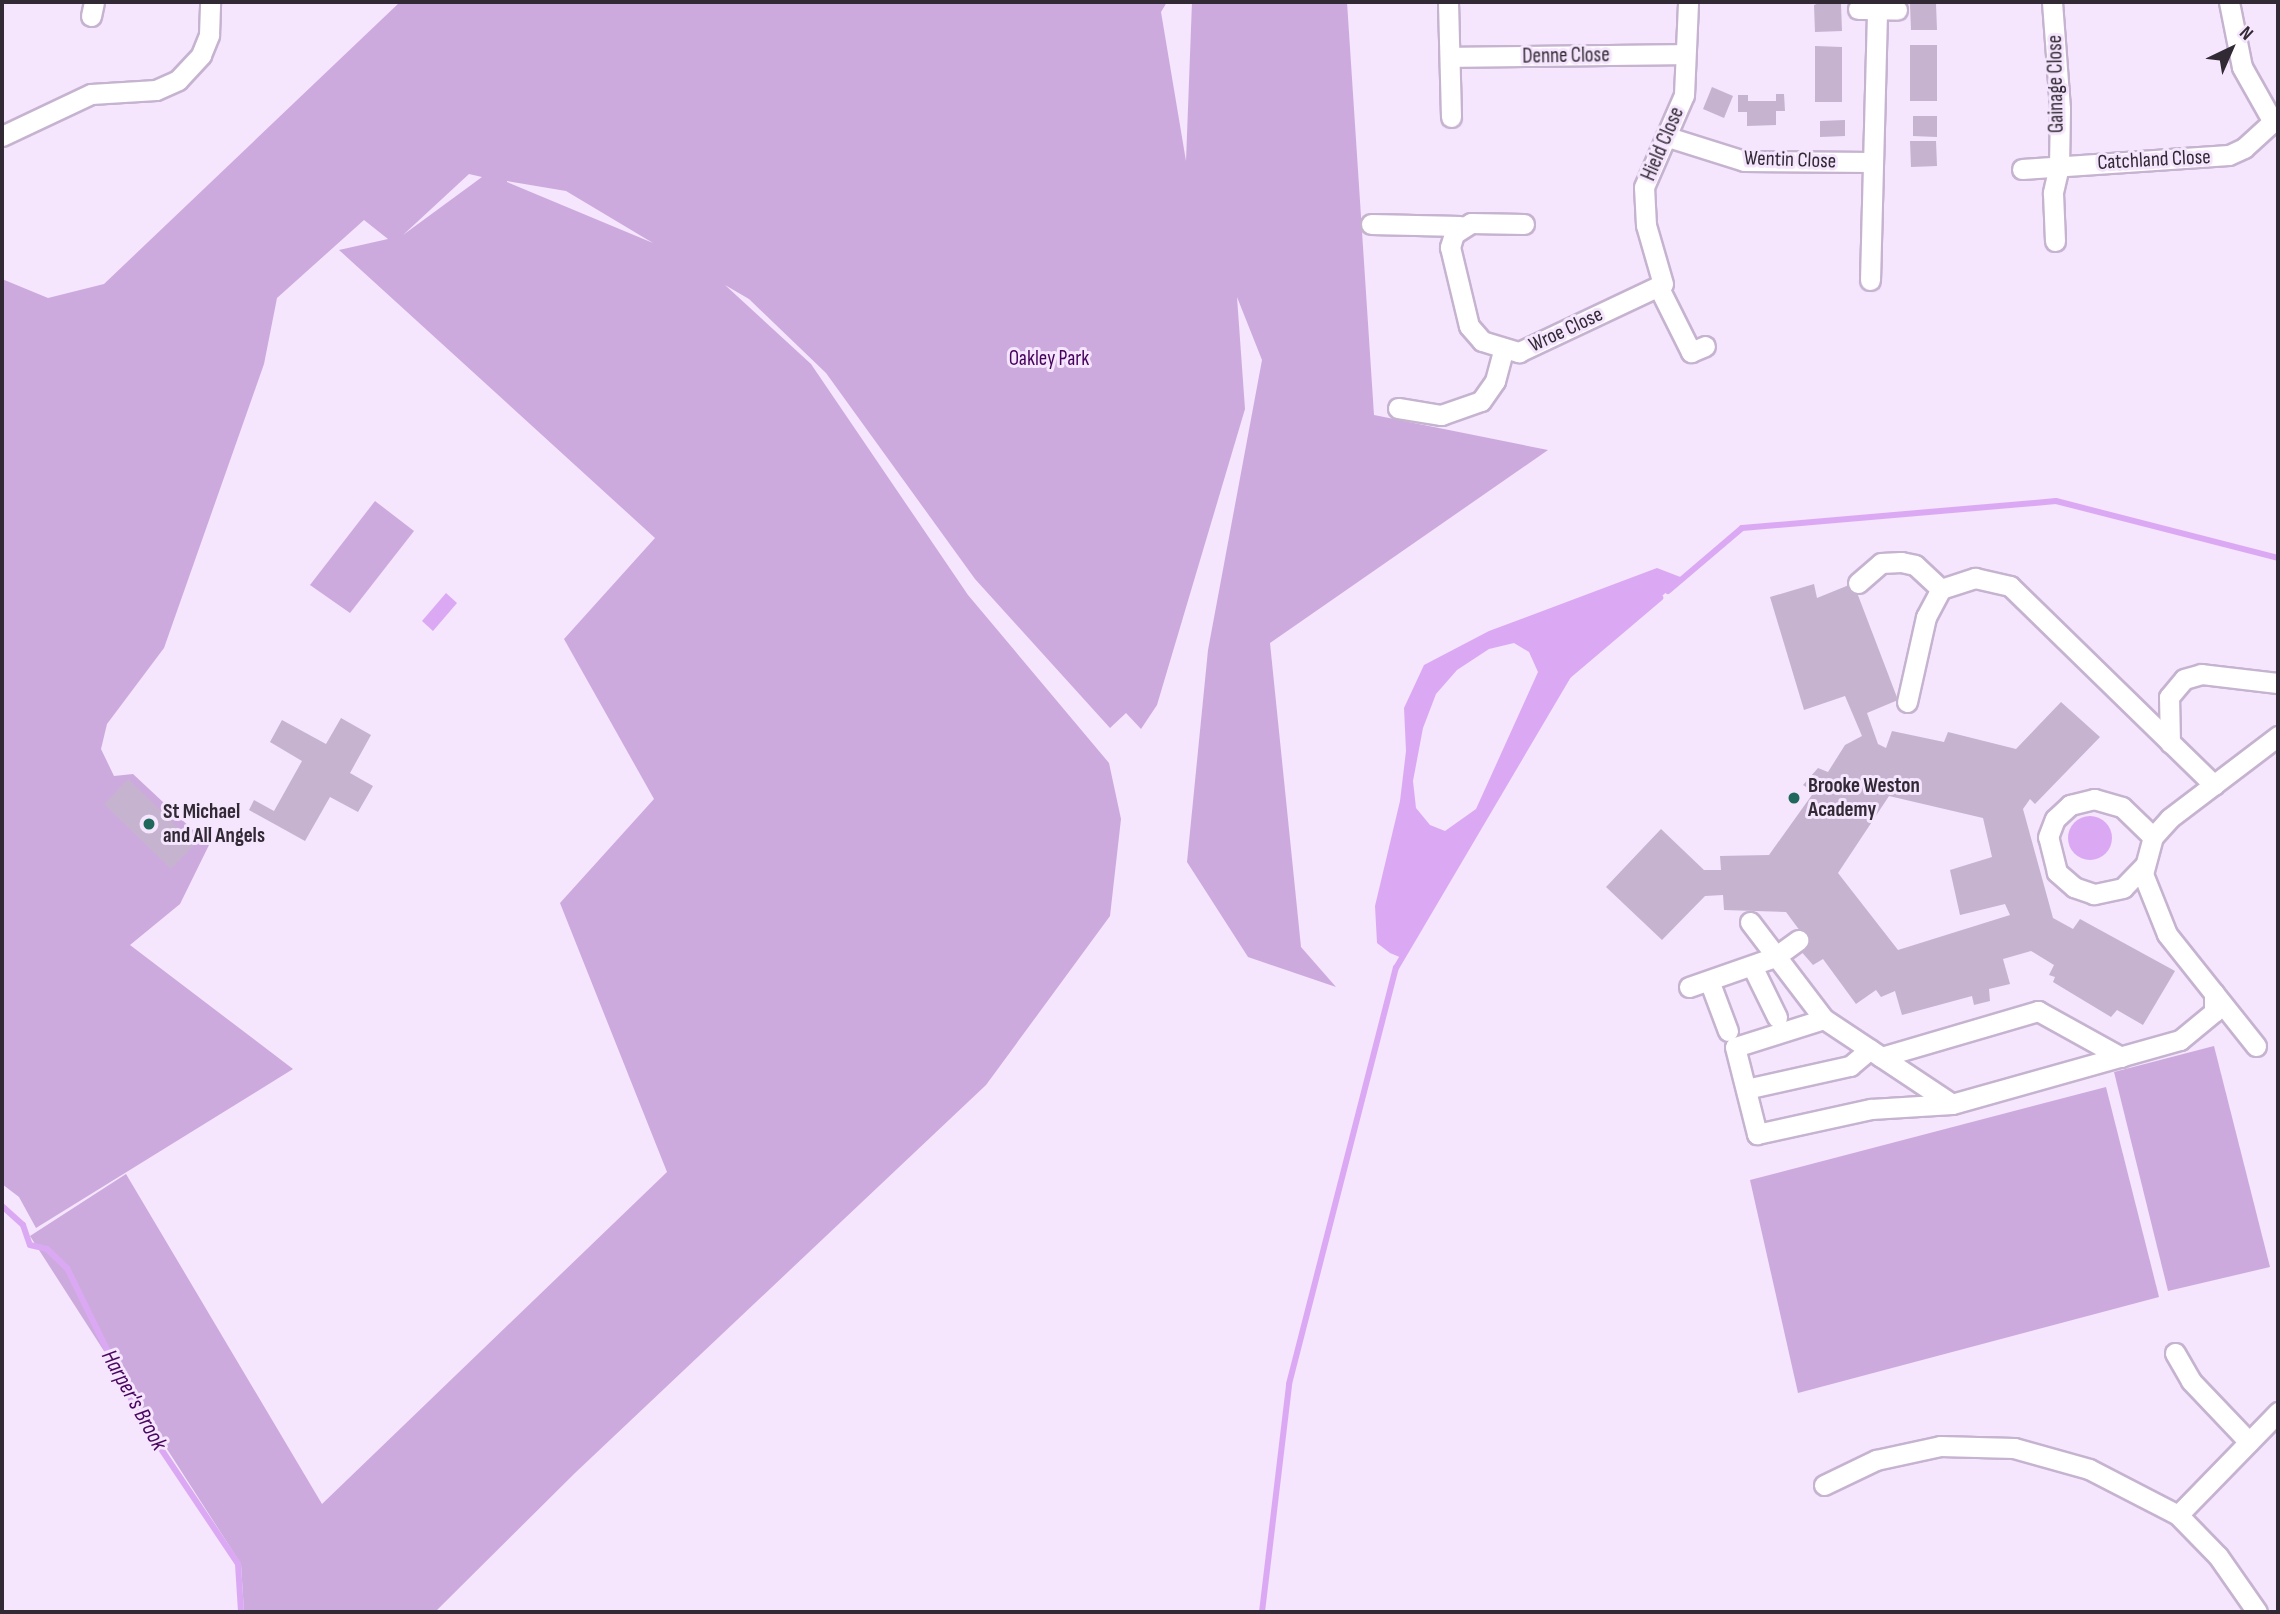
<!DOCTYPE html>
<style>
body{margin:0}
#map{position:relative;width:2280px;height:1614px;overflow:hidden;background:#f5e5fd;font-family:"Sofia Sans Condensed",sans-serif}
div>[style]{position:absolute}
.green>*{inset:0;background:#cdaade}
.water>*{inset:0;background:#dba9f3}
.round{border-radius:50%}
.stream>*{height:6px;margin:-3px;padding:0 3px;transform-origin:3px;border-radius:3px;background:#dba9f3}
.building>*{inset:0;background:#c6b3d0}
.roads{filter:drop-shadow(2px 0 #c6b3d0) drop-shadow(-2px 0 #c6b3d0) drop-shadow(0 2px #c6b3d0) drop-shadow(0 -2px #c6b3d0)}
.minor>*{height:19px;margin:-9.5px;padding:0 9.5px;transform-origin:9.5px;border-radius:9.5px;background:#fff}
.dots>*{width:19px;height:19px;translate:-50% -50%;box-sizing:border-box;border:4px solid #f5e5fd;border-radius:50%}
span{translate:-50% -50%;white-space:nowrap;text-align:center;line-height:1.15;-webkit-text-stroke:6px #f5e5fd;paint-order:stroke}
.street-label{font-size:21px;color:#312a35}
.park-label{font-size:21px;color:#46025d}
.poi-label{font-size:21px;color:#312a35;font-weight:700}
.left{translate:0 -50%;text-align:left}
.water-label{font-size:23px;color:#490660;font-style:italic}
.frame{position:absolute;inset:0;border:4px solid #312a35;pointer-events:none}
.north{position:absolute;left:2196px;top:14px;width:70px;height:70px;-webkit-text-stroke:5px #f5e5fd;paint-order:stroke;rotate:44deg;font-size:19px;font-weight:700;line-height:28px;text-align:center;color:#312a35}
.north::after{content:'';display:block;margin:auto;width:24px;height:32px;background:#312a35;clip-path:polygon(50% 0,100% 100%,50% 72%,0 100%)}
</style>
<div id="map">
<div class="green">
<div style="clip-path:polygon(evenodd,400px 2px,1167px 2px,1161px 12px,1186px 161px,1192px 2px,1347px 2px,1374px 415px,1548px 450px,1270px 643px,1301px 947px,1336px 987px,1248px 957px,1187px 862px,1208px 650px,1262px 360px,1237px 297px,1245px 409px,1157px 705px,1141px 729px,1126px 713px,1110px 728px,975px 579px,826px 373px,749px 299px,725px 285px,811px 364px,968px 595px,1109px 763px,1121px 819px,1110px 916px,986px 1085px,575px 1473px,435px 1612px,244px 1612px,241px 1564px,30px 1236px,126px 1174px,322px 1504px,667px 1172px,560px 903px,654px 799px,564px 639px,655px 538px,339px 250px,388px 239px,364px 220px,277px 298px,264px 364px,164px 648px,107px 724px,101px 749px,114px 776px,133px 774px,209px 845px,180px 904px,130px 945px,293px 1069px,36px 1228px,19px 1197px,2px 1184px,2px 279px,48px 298px,104px 284px,400px 2px,469px 174px,482px 177px,403px 235px,469px 174px,400px 2px,507px 181px,566px 191px,653px 243px,507px 182px,507px 181px)"></div>
<div style="clip-path:polygon(375px 501px,414px 531px,350px 613px,310px 585px)"></div>
<div style="clip-path:polygon(2214px 1046px,2270px 1267px,2168px 1291px,2114px 1072px)"></div>
<div style="clip-path:polygon(2106px 1087px,2159px 1297px,1798px 1393px,1750px 1180px)"></div>
</div>
<div class="water">
<div style="clip-path:polygon(evenodd,1657px 568px,1683px 578px,1568px 676px,1402px 958px,1390px 953px,1377px 943px,1375px 906px,1400px 801px,1406px 751px,1404px 708px,1424px 665px,1489px 631px,1657px 568px,1514px 643px,1529px 652px,1538px 672px,1476px 809px,1445px 831px,1430px 825px,1416px 808px,1413px 781px,1423px 728px,1436px 694px,1457px 670px,1489px 649px,1514px 643px)"></div>
<div style="clip-path:polygon(446px 593px,457px 603px,433px 631px,422px 621px)"></div>
<div class="round" style="left:2068px;top:816px;width:44px;height:44px"></div>
</div>
<div class="stream">
<div style="left:1668px;top:591px;width:97px;rotate:-40.4deg"></div>
<div style="left:1742px;top:528px;width:315px;rotate:-4.9deg"></div>
<div style="left:2056px;top:501px;width:229px;rotate:14.4deg"></div>
<div style="left:2px;top:1206px;width:28px;rotate:42deg"></div>
<div style="left:23px;top:1225px;width:21px;rotate:71deg"></div>
<div style="left:30px;top:1245px;width:17px;rotate:13deg"></div>
<div style="left:47px;top:1249px;width:28px;rotate:44deg"></div>
<div style="left:67px;top:1268px;width:168px;rotate:63.9deg"></div>
<div style="left:141px;top:1419px;width:174px;rotate:56.2deg"></div>
<div style="left:238px;top:1564px;width:48px;rotate:86.4deg"></div>
<div style="left:1262px;top:1612px;width:230px;rotate:-83.2deg"></div>
<div style="left:1289px;top:1384px;width:430px;rotate:-75.6deg"></div>
<div style="left:1396px;top:968px;width:339px;rotate:-59.5deg"></div>
<div style="left:1568px;top:676px;width:121px;rotate:-40.3deg"></div>
</div>
<div class="building">
<div style="clip-path:polygon(1822px 2px,1841px 4px,1842px 31px,1815px 32px,1814px 5px)"></div>
<div style="clip-path:polygon(1916px 2px,1936px 4px,1937px 30px,1911px 30px,1910px 4px)"></div>
<div style="clip-path:polygon(1910px 45px,1937px 45px,1937px 101px,1910px 101px)"></div>
<div style="clip-path:polygon(1815px 46px,1842px 47px,1842px 102px,1815px 102px)"></div>
<div style="clip-path:polygon(1712px 87px,1733px 96px,1724px 118px,1703px 109px)"></div>
<div style="clip-path:polygon(1776px 94px,1784px 94px,1785px 111px,1776px 111px,1776px 125px,1747px 126px,1747px 112px,1738px 112px,1738px 95px,1748px 95px,1748px 101px,1776px 101px)"></div>
<div style="clip-path:polygon(1913px 116px,1937px 116px,1937px 137px,1913px 136px)"></div>
<div style="clip-path:polygon(1845px 120px,1845px 136px,1820px 137px,1820px 121px)"></div>
<div style="clip-path:polygon(1910px 141px,1936px 141px,1937px 166px,1911px 167px)"></div>
<div style="clip-path:polygon(evenodd,1814px 584px,1817px 598px,1849px 585px,1852px 592px,1856px 590px,1898px 700px,1867px 713px,1878px 744px,1886px 748px,1892px 731px,1944px 742px,1948px 732px,2016px 749px,2061px 702px,2100px 737px,2035px 804px,2030px 799px,2023px 809px,2053px 918px,2073px 929px,2080px 919px,2175px 971px,2143px 1025px,2117px 1010px,2111px 1017px,2053px 982px,2055px 977px,2049px 975px,2054px 965px,2031px 951px,2003px 959px,2010px 984px,1989px 989px,1990px 1001px,1974px 1005px,1972px 996px,1902px 1015px,1895px 991px,1881px 997px,1876px 990px,1856px 1004px,1823px 959px,1813px 965px,1799px 949px,1809px 943px,1786px 912px,1724px 910px,1723px 895px,1705px 896px,1662px 940px,1606px 887px,1661px 829px,1704px 870px,1721px 870px,1720px 856px,1769px 855px,1814px 792px,1803px 785px,1818px 768px,1828px 772px,1845px 745px,1862px 736px,1845px 696px,1804px 710px,1770px 597px,1814px 584px,1889px 796px,1983px 818px,1992px 857px,1950px 870px,1960px 915px,2005px 904px,2010px 915px,1898px 950px,1838px 873px,1889px 796px)"></div>
<div style="clip-path:polygon(341px 718px,371px 735px,350px 773px,373px 786px,358px 812px,330px 797px,305px 841px,249px 810px,254px 800px,274px 811px,302px 761px,270px 742px,282px 720px,326px 744px)"></div>
<div style="clip-path:polygon(128px 779px,195px 844px,171px 869px,104px 804px)"></div>
</div>
<div class="roads">
<div class="minor">
<div style="left:1448px;top:2px;width:115px;rotate:88.5deg"></div>
<div style="left:2052px;top:2px;width:107px;rotate:85.7deg"></div>
<div style="left:2060px;top:109px;width:57px;rotate:91deg"></div>
<div style="left:2059px;top:166px;width:28px;rotate:103deg"></div>
<div style="left:2053px;top:193px;width:48px;rotate:87.6deg"></div>
<div style="left:2229px;top:2px;width:66px;rotate:78.7deg"></div>
<div style="left:2242px;top:67px;width:63px;rotate:60.6deg"></div>
<div style="left:1858px;top:9px;width:39px;rotate:1deg"></div>
<div style="left:91px;top:16px;width:14px;rotate:-78deg"></div>
<div style="left:1450px;top:57px;width:233px;rotate:-0.7deg"></div>
<div style="left:2px;top:136px;width:98px;rotate:-25.3deg"></div>
<div style="left:91px;top:94px;width:65px;rotate:-3.5deg"></div>
<div style="left:156px;top:90px;width:24px;rotate:-24deg"></div>
<div style="left:178px;top:80px;width:34px;rotate:-47deg"></div>
<div style="left:201px;top:55px;width:22px;rotate:-68deg"></div>
<div style="left:209px;top:35px;width:33px;rotate:-88deg"></div>
<div style="left:1668px;top:137px;width:80px;rotate:17.5deg"></div>
<div style="left:1744px;top:161px;width:129px;rotate:0.4deg"></div>
<div style="left:2022px;top:169px;width:207px;rotate:-3.9deg"></div>
<div style="left:2229px;top:155px;width:17px;rotate:-25deg"></div>
<div style="left:2244px;top:148px;width:46px;rotate:-42.4deg"></div>
<div style="left:1371px;top:224px;width:89px;rotate:1.3deg"></div>
<div style="left:1524px;top:224px;width:53px;rotate:-178.9deg"></div>
<div style="left:1471px;top:223px;width:20px;rotate:147deg"></div>
<div style="left:1454px;top:234px;width:14px;rotate:107deg"></div>
<div style="left:1450px;top:247px;width:81px;rotate:76.5deg"></div>
<div style="left:1469px;top:326px;width:20px;rotate:49deg"></div>
<div style="left:1482px;top:341px;width:39px;rotate:17deg"></div>
<div style="left:1519px;top:352px;width:159px;rotate:-25.3deg"></div>
<div style="left:1663px;top:284px;width:61px;rotate:-106.1deg"></div>
<div style="left:1646px;top:225px;width:38px;rotate:-93deg"></div>
<div style="left:1644px;top:187px;width:100px;rotate:-66.5deg"></div>
<div style="left:1684px;top:95px;width:93px;rotate:-87.5deg"></div>
<div style="left:1870px;top:280px;width:271px;rotate:-88.5deg"></div>
<div style="left:1658px;top:286px;width:74px;rotate:63.4deg"></div>
<div style="left:1691px;top:352px;width:15px;rotate:-23deg"></div>
<div style="left:1398px;top:408px;width:44px;rotate:9.2deg"></div>
<div style="left:1441px;top:415px;width:42px;rotate:-19.3deg"></div>
<div style="left:1481px;top:401px;width:24px;rotate:-55deg"></div>
<div style="left:1495px;top:381px;width:34px;rotate:-75deg"></div>
<div style="left:1858px;top:583px;width:30px;rotate:-41deg"></div>
<div style="left:1881px;top:563px;width:20px;rotate:-3deg"></div>
<div style="left:1901px;top:562px;width:14px;rotate:12deg"></div>
<div style="left:1915px;top:565px;width:35px;rotate:43deg"></div>
<div style="left:1907px;top:702px;width:87px;rotate:-77.4deg"></div>
<div style="left:1926px;top:617px;width:32px;rotate:-62deg"></div>
<div style="left:1941px;top:589px;width:36px;rotate:-18deg"></div>
<div style="left:1975px;top:578px;width:36px;rotate:13deg"></div>
<div style="left:2010px;top:586px;width:285px;rotate:44.3deg"></div>
<div style="left:2170px;top:743px;width:46px;rotate:-91.2deg"></div>
<div style="left:2169px;top:697px;width:23px;rotate:-50deg"></div>
<div style="left:2184px;top:679px;width:18px;rotate:-16deg"></div>
<div style="left:2201px;top:674px;width:78px;rotate:6.7deg"></div>
<div style="left:2144px;top:866px;width:30px;rotate:134deg"></div>
<div style="left:2123px;top:888px;width:30px;rotate:168deg"></div>
<div style="left:2094px;top:894px;width:21px;rotate:-161deg"></div>
<div style="left:2074px;top:887px;width:23px;rotate:-139deg"></div>
<div style="left:2057px;top:872px;width:36px;rotate:-104deg"></div>
<div style="left:2048px;top:837px;width:19px;rotate:-69deg"></div>
<div style="left:2055px;top:819px;width:21px;rotate:-43deg"></div>
<div style="left:2070px;top:805px;width:25px;rotate:-14deg"></div>
<div style="left:2094px;top:799px;width:29px;rotate:16deg"></div>
<div style="left:2122px;top:807px;width:43px;rotate:44.1deg"></div>
<div style="left:1750px;top:922px;width:122px;rotate:52.7deg"></div>
<div style="left:1752px;top:966px;width:57px;rotate:63.9deg"></div>
<div style="left:1710px;top:983px;width:51px;rotate:69.4deg"></div>
<div style="left:1689px;top:987px;width:91px;rotate:-19.2deg"></div>
<div style="left:1775px;top:957px;width:29px;rotate:-36deg"></div>
<div style="left:2256px;top:1046px;width:143px;rotate:-128.5deg"></div>
<div style="left:2167px;top:934px;width:65px;rotate:-111.8deg"></div>
<div style="left:2143px;top:874px;width:38px;rotate:-75deg"></div>
<div style="left:2153px;top:837px;width:25px;rotate:-48deg"></div>
<div style="left:2170px;top:818px;width:136px;rotate:-37.2deg"></div>
<div style="left:1881px;top:1057px;width:164px;rotate:-16.3deg"></div>
<div style="left:2038px;top:1011px;width:95px;rotate:29deg"></div>
<div style="left:1746px;top:1089px;width:107px;rotate:-12.5deg"></div>
<div style="left:1850px;top:1066px;width:26px;rotate:-40deg"></div>
<div style="left:1952px;top:1104px;width:154px;rotate:-146.4deg"></div>
<div style="left:1824px;top:1019px;width:93px;rotate:162.5deg"></div>
<div style="left:1735px;top:1047px;width:90px;rotate:75.8deg"></div>
<div style="left:1757px;top:1134px;width:117px;rotate:-12.4deg"></div>
<div style="left:1871px;top:1109px;width:81px;rotate:-3.5deg"></div>
<div style="left:1952px;top:1104px;width:237px;rotate:-15.7deg"></div>
<div style="left:2180px;top:1040px;width:44px;rotate:-39.5deg"></div>
<div style="left:2214px;top:1012px;width:19px;rotate:-90deg"></div>
<div style="left:2175px;top:1353px;width:32px;rotate:60deg"></div>
<div style="left:2191px;top:1381px;width:84px;rotate:46.4deg"></div>
<div style="left:1824px;top:1485px;width:58px;rotate:-25.7deg"></div>
<div style="left:1876px;top:1460px;width:66px;rotate:-12.3deg"></div>
<div style="left:1940px;top:1446px;width:74px;rotate:1.5deg"></div>
<div style="left:2014px;top:1448px;width:78px;rotate:15.6deg"></div>
<div style="left:2089px;top:1469px;width:100px;rotate:27.3deg"></div>
<div style="left:2178px;top:1515px;width:57px;rotate:45.7deg"></div>
<div style="left:2218px;top:1556px;width:68px;rotate:55.1deg"></div>
<div style="left:2178px;top:1515px;width:144px;rotate:-45.8deg"></div>
</div>
</div>
<div class="dots">
<div style="left:1794px;top:798px;background:#20675c"></div>
<div style="left:149px;top:824px;background:#20675c"></div>
</div>
<div class="street-label">
<span style="left:1566px;top:56px;rotate:-1deg">Denne Close</span>
<span style="left:2056px;top:84px;rotate:-91deg">Gainage Close</span>
<span style="left:1663px;top:144px;rotate:-67deg">Hield Close</span>
<span style="left:1790px;top:160px;rotate:2deg">Wentin Close</span>
<span style="left:2154px;top:160px;rotate:-3deg">Catchland Close</span>
<span style="left:1566px;top:330px;rotate:-25deg">Wroe Close</span>
</div>
<div class="park-label">
<span style="left:1049px;top:359px">Oakley Park</span>
</div>
<div class="poi-label">
<span class="left" style="left:1808px;top:798px">Brooke Weston<br>Academy</span>
<span class="left" style="left:163px;top:824px">St Michael<br>and All Angels</span>
</div>
<div class="water-label">
<span style="left:134px;top:1400px;rotate:61deg">Harper's Brook</span>
</div>
<div class="frame"></div>
<div class="north">N</div>
</div>
